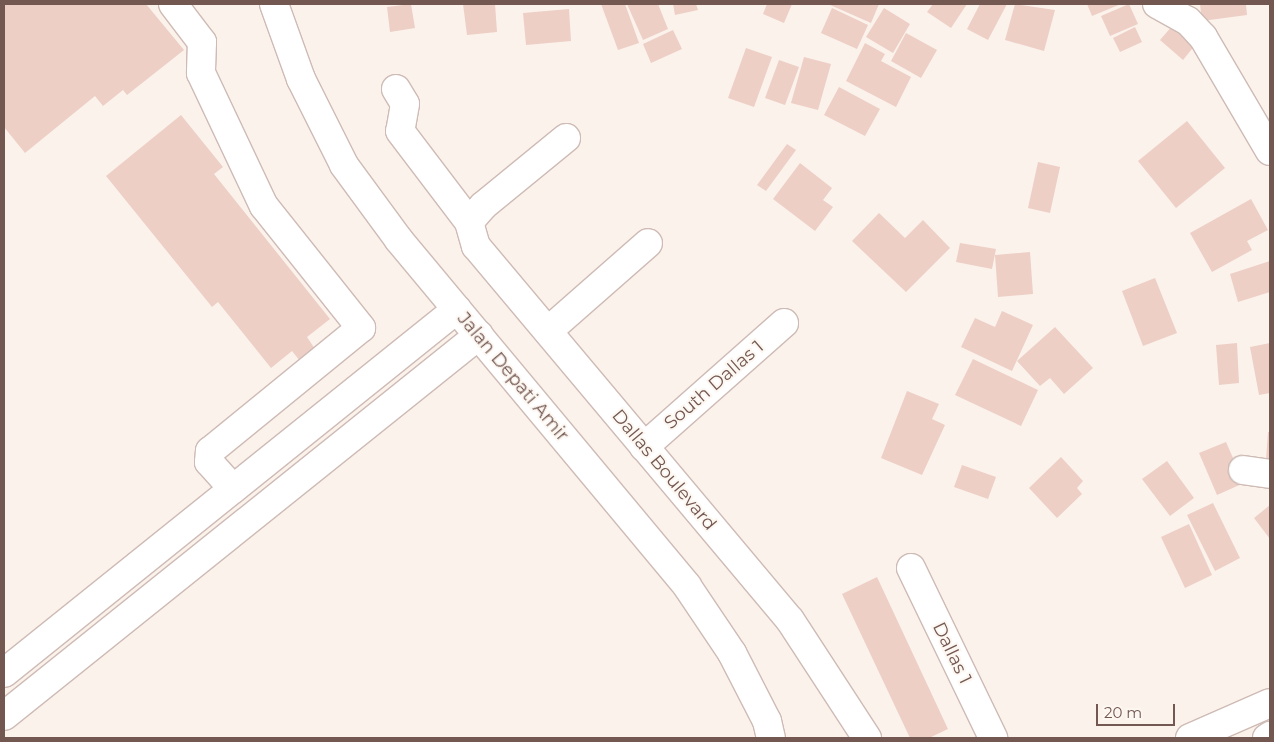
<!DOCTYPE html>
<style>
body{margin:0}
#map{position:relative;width:1274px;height:742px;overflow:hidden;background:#fbf2eb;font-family:Montserrat,sans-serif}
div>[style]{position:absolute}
.building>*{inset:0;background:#edcfc6}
.roads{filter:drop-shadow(1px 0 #cebbb5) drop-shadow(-1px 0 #cebbb5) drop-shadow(0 1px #cebbb5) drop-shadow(0 -1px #cebbb5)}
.minor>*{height:28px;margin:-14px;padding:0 14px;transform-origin:14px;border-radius:14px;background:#fff}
span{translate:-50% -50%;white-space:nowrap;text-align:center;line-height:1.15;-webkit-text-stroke:4px #fdf7f2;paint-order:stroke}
.street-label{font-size:18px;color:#735751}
.frame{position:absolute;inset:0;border:5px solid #735751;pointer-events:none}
.scale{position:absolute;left:1096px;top:704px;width:79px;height:22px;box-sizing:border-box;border:2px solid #735751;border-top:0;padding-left:6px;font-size:15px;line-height:18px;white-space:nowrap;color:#735751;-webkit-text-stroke:4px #fdf7f2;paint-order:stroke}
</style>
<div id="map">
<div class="building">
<div style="clip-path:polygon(4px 4px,146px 4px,184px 50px,127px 95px,123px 90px,103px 106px,95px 96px,25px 153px,4px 127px)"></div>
<div style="clip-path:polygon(411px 4px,415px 28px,390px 32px,387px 7px)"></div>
<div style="clip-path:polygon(463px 4px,495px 4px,497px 32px,467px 35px)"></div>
<div style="clip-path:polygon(601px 4px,625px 4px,639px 43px,618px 50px)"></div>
<div style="clip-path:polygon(627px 4px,658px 4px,668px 29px,643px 40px)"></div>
<div style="clip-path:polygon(673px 4px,696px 4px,698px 10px,675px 15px)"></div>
<div style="clip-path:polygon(767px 4px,792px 4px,784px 23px,763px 14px)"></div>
<div style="clip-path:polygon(828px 4px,879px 4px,871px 23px)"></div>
<div style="clip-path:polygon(933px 4px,967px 4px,951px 28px,927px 12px)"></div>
<div style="clip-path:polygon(980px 4px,1007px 4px,988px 40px,967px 29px)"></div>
<div style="clip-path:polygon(1015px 4px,1055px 10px,1044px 51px,1005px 40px)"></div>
<div style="clip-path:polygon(1087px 4px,1121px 4px,1092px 16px)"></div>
<div style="clip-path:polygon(1129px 4px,1138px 24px,1110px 36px,1101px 16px)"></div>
<div style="clip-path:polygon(1200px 4px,1246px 4px,1247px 15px,1202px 21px)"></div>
<div style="clip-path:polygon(832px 8px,868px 25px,857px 49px,821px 33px)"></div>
<div style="clip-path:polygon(884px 8px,910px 24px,893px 53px,866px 37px)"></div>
<div style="clip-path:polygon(569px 9px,571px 41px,526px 45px,523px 13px)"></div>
<div style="clip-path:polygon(1173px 25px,1196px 44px,1183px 60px,1160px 40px)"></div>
<div style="clip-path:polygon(1135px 27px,1142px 42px,1120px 52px,1113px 38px)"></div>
<div style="clip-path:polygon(673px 30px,682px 49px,651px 63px,643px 44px)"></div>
<div style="clip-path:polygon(906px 33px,937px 50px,921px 78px,891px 61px)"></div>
<div style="clip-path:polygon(865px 43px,885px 54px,881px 61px,911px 77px,896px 107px,846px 81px)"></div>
<div style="clip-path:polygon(746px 48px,772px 57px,754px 107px,728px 98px)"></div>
<div style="clip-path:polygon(804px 57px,831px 64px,818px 110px,791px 103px)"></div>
<div style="clip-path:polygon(779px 60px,799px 67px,785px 105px,765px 98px)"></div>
<div style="clip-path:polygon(839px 87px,880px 109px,865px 136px,824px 115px)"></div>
<div style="clip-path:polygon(181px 115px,223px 167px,214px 174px,330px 319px,307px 337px,315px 349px,300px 361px,292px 351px,271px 368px,218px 302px,212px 307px,106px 176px)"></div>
<div style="clip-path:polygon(1187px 121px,1225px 168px,1176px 208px,1138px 161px)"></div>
<div style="clip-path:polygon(787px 144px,796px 150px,766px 191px,757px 185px)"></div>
<div style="clip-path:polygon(1038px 162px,1060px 167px,1050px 213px,1028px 208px)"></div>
<div style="clip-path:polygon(800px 163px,832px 188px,823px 200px,833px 207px,815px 231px,773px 199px)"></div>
<div style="clip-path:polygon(1251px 199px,1268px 230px,1247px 241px,1252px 250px,1212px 272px,1190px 233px)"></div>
<div style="clip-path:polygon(879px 213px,905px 238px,923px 220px,950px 248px,906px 292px,852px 241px)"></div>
<div style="clip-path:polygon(960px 243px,996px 249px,992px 269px,956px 262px)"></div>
<div style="clip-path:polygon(1030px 252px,1033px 294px,998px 297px,995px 255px)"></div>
<div style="clip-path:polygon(1270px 261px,1270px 292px,1238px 302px,1230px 274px)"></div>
<div style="clip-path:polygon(1155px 278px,1177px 333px,1143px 346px,1122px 291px)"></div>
<div style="clip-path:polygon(1002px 311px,1033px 325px,1012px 371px,961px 347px,975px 318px,995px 327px)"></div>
<div style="clip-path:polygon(1055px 327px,1093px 368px,1064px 394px,1050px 378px,1040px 386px,1017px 361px)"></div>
<div style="clip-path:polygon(1237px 343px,1239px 383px,1219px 385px,1216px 345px)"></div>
<div style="clip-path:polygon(1270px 343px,1270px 393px,1259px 395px,1250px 347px)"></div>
<div style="clip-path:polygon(973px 359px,1038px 390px,1021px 426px,955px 395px)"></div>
<div style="clip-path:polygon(907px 391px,939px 404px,932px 419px,945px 425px,922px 475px,881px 458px)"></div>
<div style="clip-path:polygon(1268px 432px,1270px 432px,1270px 460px,1266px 460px)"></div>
<div style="clip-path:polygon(1226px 442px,1244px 483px,1217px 495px,1199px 453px)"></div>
<div style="clip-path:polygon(1061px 457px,1083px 481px,1077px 488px,1082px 494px,1057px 518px,1029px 488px)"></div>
<div style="clip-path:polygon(1167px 461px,1194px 498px,1170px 516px,1142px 479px)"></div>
<div style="clip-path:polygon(962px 465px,996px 477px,988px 499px,954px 487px)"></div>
<div style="clip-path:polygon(1213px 503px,1240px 558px,1215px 571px,1187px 515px)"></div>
<div style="clip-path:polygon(1270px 505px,1270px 539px,1254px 518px)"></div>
<div style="clip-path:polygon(1189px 524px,1212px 575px,1185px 588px,1161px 537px)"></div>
<div style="clip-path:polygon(877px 577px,948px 729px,929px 738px,910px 738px,842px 594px)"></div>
</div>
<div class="roads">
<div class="minor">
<div style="left:173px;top:4px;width:48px;rotate:52.7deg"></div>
<div style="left:202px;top:42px;width:31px;rotate:92deg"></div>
<div style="left:201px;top:73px;width:147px;rotate:64.7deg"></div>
<div style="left:264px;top:206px;width:156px;rotate:51.5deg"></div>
<div style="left:361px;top:328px;width:195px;rotate:140.8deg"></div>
<div style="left:210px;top:451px;width:11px;rotate:95deg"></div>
<div style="left:209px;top:462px;width:36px;rotate:48deg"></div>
<div style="left:274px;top:4px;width:80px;rotate:70.2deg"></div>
<div style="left:301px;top:79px;width:96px;rotate:63.4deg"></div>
<div style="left:344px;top:165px;width:93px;rotate:53.7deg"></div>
<div style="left:399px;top:240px;width:450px;rotate:50.2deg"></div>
<div style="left:687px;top:586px;width:81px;rotate:56.1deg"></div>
<div style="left:732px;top:653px;width:76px;rotate:62.8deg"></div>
<div style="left:767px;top:721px;width:17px;rotate:77deg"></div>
<div style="left:1157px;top:4px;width:35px;rotate:29deg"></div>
<div style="left:1188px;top:21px;width:22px;rotate:47deg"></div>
<div style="left:1203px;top:37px;width:132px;rotate:59.6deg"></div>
<div style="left:396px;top:89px;width:17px;rotate:59deg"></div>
<div style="left:405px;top:104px;width:27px;rotate:100deg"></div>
<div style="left:400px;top:131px;width:114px;rotate:52.8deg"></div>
<div style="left:566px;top:138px;width:107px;rotate:140.7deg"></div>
<div style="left:483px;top:206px;width:21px;rotate:131deg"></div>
<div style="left:469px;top:222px;width:25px;rotate:74deg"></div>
<div style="left:476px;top:246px;width:488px;rotate:50deg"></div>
<div style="left:790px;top:620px;width:141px;rotate:56.9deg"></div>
<div style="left:548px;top:331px;width:133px;rotate:-41.3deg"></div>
<div style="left:644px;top:447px;width:187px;rotate:-41.5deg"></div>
<div style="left:1243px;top:470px;width:27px;rotate:8deg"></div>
<div style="left:911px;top:568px;width:189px;rotate:64.2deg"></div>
<div style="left:4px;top:673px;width:581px;rotate:-38.78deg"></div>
<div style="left:4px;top:716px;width:609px;rotate:-38.73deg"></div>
<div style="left:1190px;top:738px;width:87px;rotate:-23.6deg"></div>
<div style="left:1267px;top:738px;width:4px;rotate:-34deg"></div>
</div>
</div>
<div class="street-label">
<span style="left:513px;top:377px;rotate:50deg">Jalan Depati Amir</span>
<span style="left:714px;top:385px;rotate:-41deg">South Dallas 1</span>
<span style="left:664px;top:470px;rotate:50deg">Dallas Boulevard</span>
<span style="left:952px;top:653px;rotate:64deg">Dallas 1</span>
</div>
<div class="frame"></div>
<div class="scale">20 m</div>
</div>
